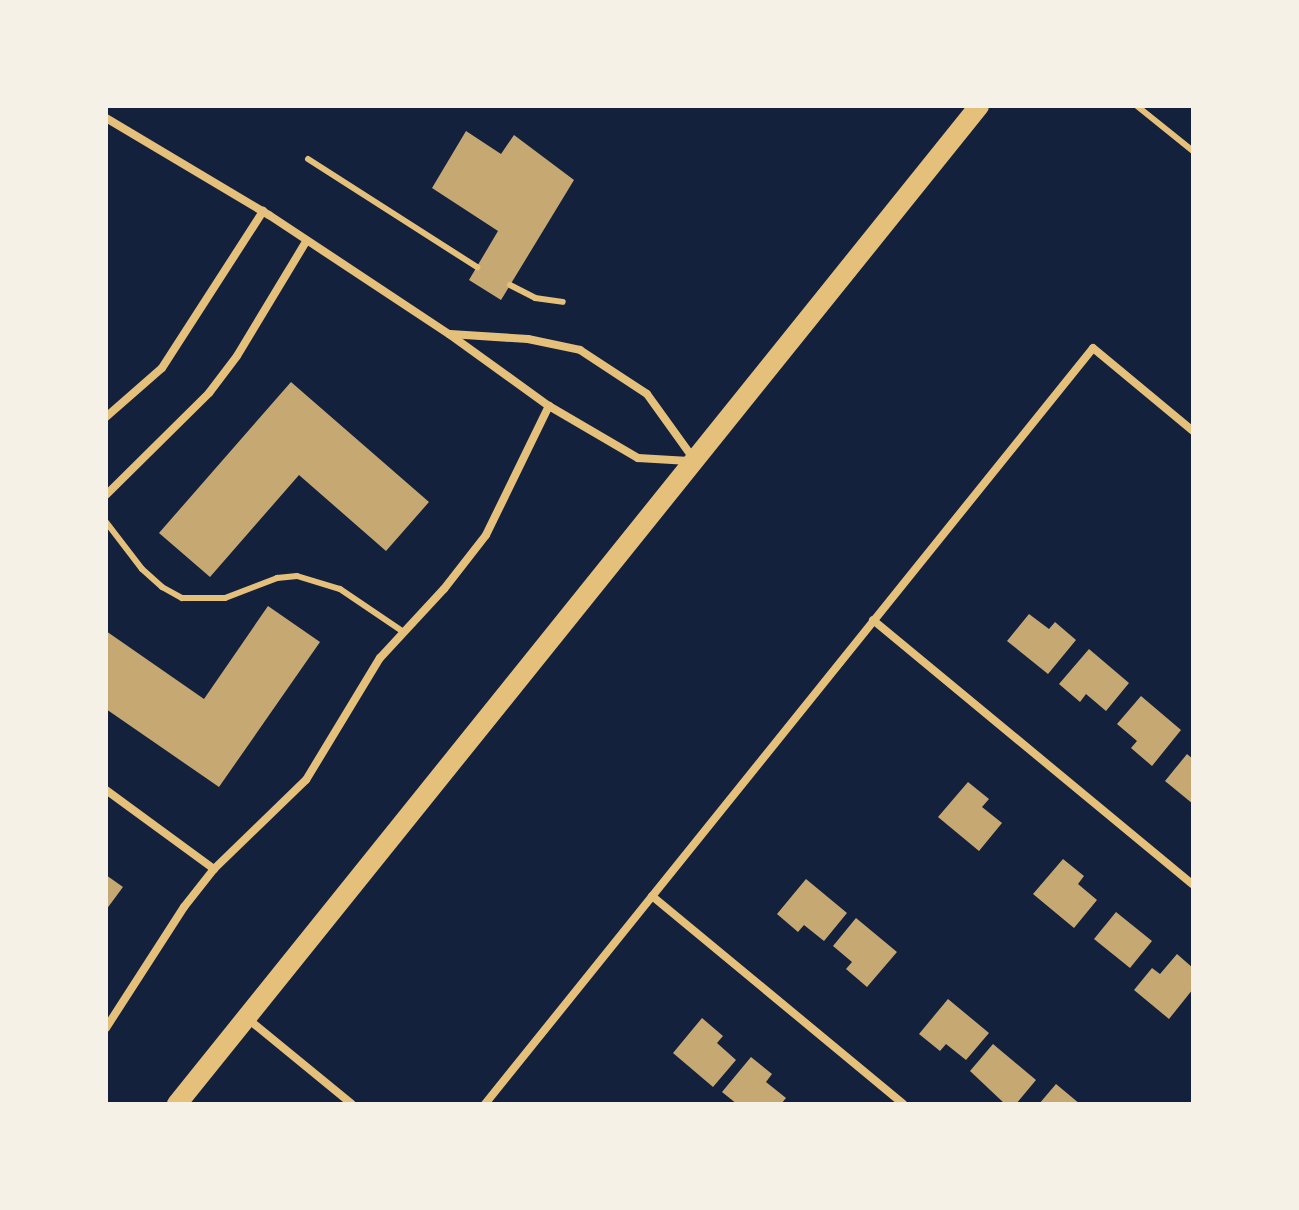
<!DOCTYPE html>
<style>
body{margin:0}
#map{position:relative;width:1299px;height:1210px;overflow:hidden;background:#14213d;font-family:"Roboto Condensed",sans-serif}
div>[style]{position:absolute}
.building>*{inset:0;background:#c6a872}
.service>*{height:6px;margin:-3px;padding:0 3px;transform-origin:3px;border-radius:3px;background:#e5c07b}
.minor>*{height:8px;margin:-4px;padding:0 4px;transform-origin:4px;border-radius:4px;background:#e5c07b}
.primary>*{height:20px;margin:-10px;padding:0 10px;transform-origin:10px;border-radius:10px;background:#e5c07b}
span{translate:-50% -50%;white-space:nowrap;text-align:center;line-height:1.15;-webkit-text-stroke:6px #f6f1e7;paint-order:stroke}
.frame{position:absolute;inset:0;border:108px solid #f6f1e7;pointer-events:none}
</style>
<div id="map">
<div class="building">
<div style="clip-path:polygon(466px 131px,501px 154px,514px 135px,574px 180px,501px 300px,469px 280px,498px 231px,432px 188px)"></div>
<div style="clip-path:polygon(291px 382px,429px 502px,386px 551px,299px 475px,210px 577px,159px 533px)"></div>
<div style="clip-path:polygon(268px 606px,320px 642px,219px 787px,106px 709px,106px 631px,204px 699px)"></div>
<div style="clip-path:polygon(1029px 614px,1049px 629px,1055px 622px,1076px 640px,1048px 674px,1007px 641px)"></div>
<div style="clip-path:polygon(1089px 649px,1129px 683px,1106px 711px,1086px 694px,1080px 702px,1059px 684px)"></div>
<div style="clip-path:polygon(1141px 696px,1181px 730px,1152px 766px,1131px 748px,1137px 741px,1117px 724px)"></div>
<div style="clip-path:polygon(1187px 754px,1193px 759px,1193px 804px,1165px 781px)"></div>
<div style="clip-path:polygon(968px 782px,989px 799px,982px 807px,1002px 823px,979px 851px,938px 817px)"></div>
<div style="clip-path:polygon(1063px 859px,1084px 876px,1078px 884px,1097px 900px,1074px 928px,1033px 894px)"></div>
<div style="clip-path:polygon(106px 875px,123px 887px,106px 910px)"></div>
<div style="clip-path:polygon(806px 879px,847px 913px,824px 941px,804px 925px,798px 932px,777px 914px)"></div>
<div style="clip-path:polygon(1116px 912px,1152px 941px,1130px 968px,1094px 939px)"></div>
<div style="clip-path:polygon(856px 918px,897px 952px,867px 987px,846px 969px,852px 962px,833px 946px)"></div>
<div style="clip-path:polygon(1177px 954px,1193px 968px,1193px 989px,1169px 1019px,1134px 990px,1152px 968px,1160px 974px)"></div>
<div style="clip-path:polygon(948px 999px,989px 1033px,966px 1060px,946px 1044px,940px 1051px,919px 1034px)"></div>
<div style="clip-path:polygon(702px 1018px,723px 1036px,717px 1043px,736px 1060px,713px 1087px,673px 1053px)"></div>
<div style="clip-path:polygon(993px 1044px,1036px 1080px,1016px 1104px,1005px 1104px,970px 1071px)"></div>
<div style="clip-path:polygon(751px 1057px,772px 1074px,766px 1082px,786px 1098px,781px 1104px,737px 1104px,722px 1092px)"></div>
<div style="clip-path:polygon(1056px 1084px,1080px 1104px,1039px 1104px)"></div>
</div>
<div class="service">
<div style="left:1137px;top:106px;width:72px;rotate:38.8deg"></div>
<div style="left:308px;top:159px;width:201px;rotate:32.6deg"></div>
<div style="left:510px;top:285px;width:28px;rotate:27deg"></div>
<div style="left:535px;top:298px;width:28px;rotate:8deg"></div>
<div style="left:106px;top:522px;width:59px;rotate:52.5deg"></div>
<div style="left:142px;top:569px;width:27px;rotate:42deg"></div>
<div style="left:162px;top:587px;width:23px;rotate:29deg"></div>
<div style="left:182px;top:598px;width:43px"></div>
<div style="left:225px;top:598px;width:56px;rotate:-21deg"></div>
<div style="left:277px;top:578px;width:20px;rotate:-6deg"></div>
<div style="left:297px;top:576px;width:45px;rotate:16.8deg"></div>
<div style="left:340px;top:589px;width:75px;rotate:34.1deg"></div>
</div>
<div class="minor">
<div style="left:106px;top:118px;width:190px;rotate:30.8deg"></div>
<div style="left:269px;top:215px;width:216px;rotate:33.5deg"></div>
<div style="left:449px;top:334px;width:123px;rotate:35.8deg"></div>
<div style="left:549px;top:406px;width:103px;rotate:30.3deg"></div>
<div style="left:638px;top:458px;width:51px;rotate:3.4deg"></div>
<div style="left:450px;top:334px;width:78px;rotate:3.7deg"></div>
<div style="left:528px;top:339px;width:53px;rotate:11.9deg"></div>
<div style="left:580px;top:350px;width:80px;rotate:33.3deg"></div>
<div style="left:647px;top:394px;width:79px;rotate:54.3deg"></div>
<div style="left:106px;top:417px;width:74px;rotate:-41.2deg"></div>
<div style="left:162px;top:368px;width:187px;rotate:-57.2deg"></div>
<div style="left:106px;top:495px;width:145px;rotate:-44.7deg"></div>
<div style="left:209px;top:393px;width:46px;rotate:-52.9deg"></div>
<div style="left:237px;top:356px;width:135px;rotate:-58.9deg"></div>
<div style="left:873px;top:620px;width:415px;rotate:39.6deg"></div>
<div style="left:106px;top:790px;width:134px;rotate:36.2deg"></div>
<div style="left:652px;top:896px;width:326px;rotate:39.6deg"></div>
<div style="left:248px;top:1019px;width:134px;rotate:39.3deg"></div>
<div style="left:106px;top:1028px;width:144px;rotate:-57.2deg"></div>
<div style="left:184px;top:907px;width:48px;rotate:-51.7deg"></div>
<div style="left:214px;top:869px;width:128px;rotate:-44.1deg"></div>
<div style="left:306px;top:780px;width:143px;rotate:-58.8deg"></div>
<div style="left:380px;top:658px;width:94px;rotate:-47.2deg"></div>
<div style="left:444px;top:589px;width:68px;rotate:-52.1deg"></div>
<div style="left:486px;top:535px;width:144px;rotate:-64deg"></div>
<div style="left:485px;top:1104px;width:970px;rotate:-51.19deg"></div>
<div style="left:1093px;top:348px;width:130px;rotate:39.7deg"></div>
</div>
<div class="primary">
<div style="left:177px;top:1104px;width:1280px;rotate:-51.21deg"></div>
</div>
<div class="frame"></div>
</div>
